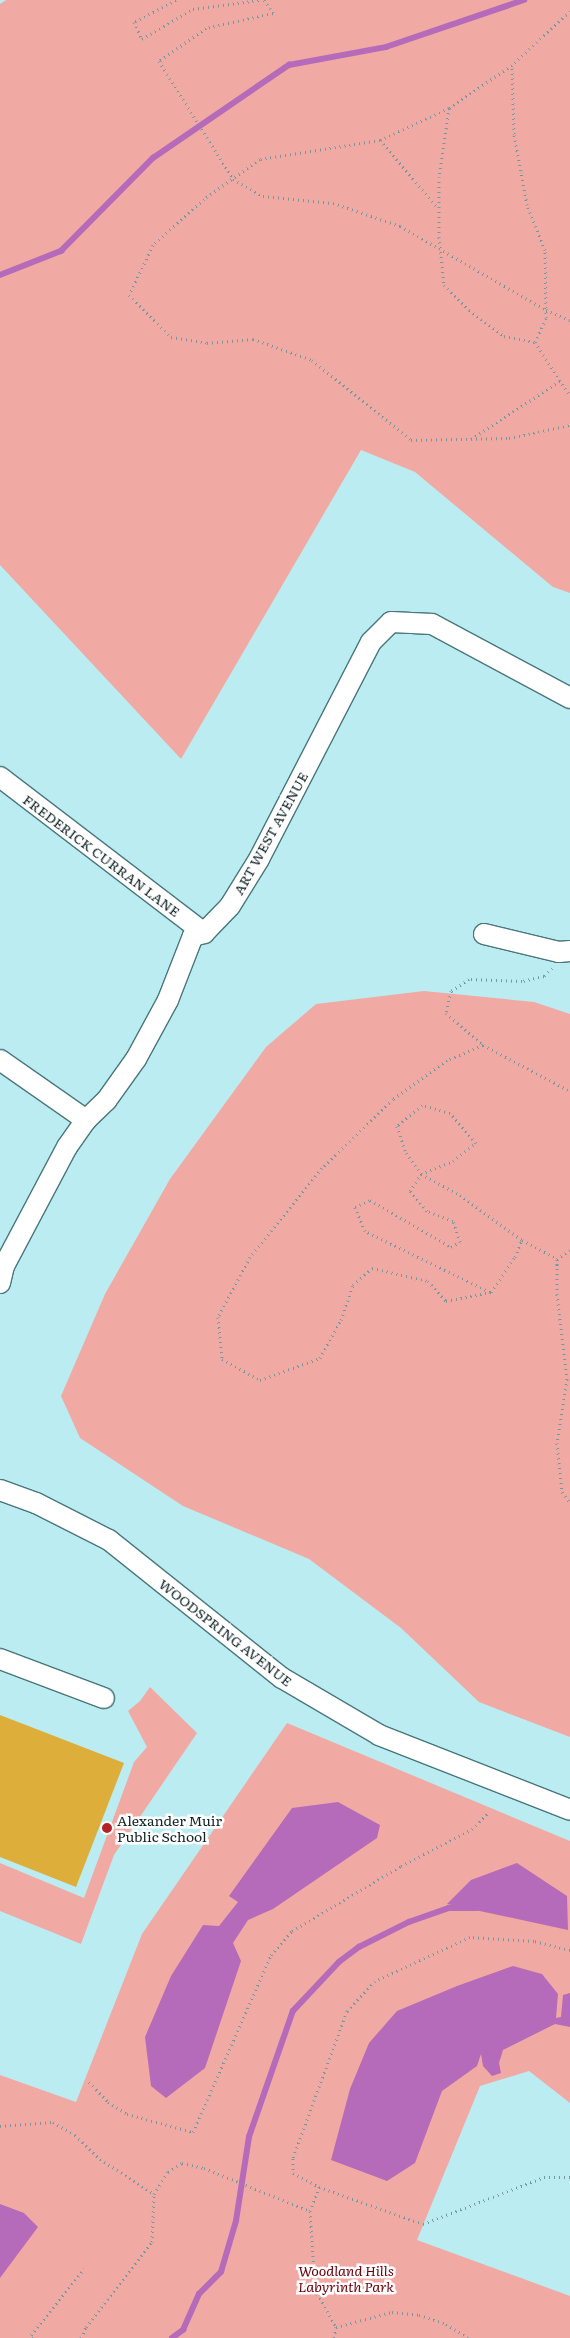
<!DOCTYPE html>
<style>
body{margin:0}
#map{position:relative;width:570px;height:2338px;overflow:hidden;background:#bbecf2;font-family:Literata,serif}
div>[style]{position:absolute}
.green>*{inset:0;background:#f1aaa3}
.water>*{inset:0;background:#b56bb9}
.stream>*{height:5.5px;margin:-2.75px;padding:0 2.75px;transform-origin:2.75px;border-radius:2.75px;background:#b56bb9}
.building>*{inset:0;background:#deae3a}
.path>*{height:3px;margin-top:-1.5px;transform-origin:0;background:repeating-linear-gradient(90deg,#74989d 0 1px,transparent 0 5px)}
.roads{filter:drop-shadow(1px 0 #49777c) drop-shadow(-1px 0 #49777c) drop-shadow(0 1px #49777c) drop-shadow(0 -1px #49777c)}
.minor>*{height:20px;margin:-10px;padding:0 10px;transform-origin:10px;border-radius:10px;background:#fff}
.dots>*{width:14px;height:14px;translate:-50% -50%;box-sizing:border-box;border:2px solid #fff;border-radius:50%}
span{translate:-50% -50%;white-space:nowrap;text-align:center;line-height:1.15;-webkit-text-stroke:5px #fff;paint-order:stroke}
.street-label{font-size:14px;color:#102326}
.poi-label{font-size:14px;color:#102326}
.left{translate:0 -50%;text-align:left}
.park-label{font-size:14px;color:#6b000a;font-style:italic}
</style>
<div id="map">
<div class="green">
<div style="clip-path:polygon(6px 0,570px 0,570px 593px,553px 587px,415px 472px,361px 450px,181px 759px,0 565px,0 4px)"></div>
<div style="clip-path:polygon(424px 991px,534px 1002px,570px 1014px,570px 1737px,479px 1702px,401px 1628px,309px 1559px,183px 1506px,80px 1438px,61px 1396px,105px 1294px,170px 1179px,266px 1047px,316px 1004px)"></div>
<div style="clip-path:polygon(150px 1687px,197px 1733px,114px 1855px,81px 1944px,0 1911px,0 1863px,84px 1898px,134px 1762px,147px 1747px,128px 1711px,140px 1701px)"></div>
<div style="clip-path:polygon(287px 1723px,570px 1841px,570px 2103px,529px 2071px,480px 2086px,417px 2240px,570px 2296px,570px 2338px,0 2338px,0 2075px,76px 2102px,142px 1934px)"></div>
</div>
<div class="water">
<div style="clip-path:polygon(338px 1802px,380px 1825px,377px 1838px,273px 1909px,248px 1920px,233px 1943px,241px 1961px,205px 2068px,166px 2098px,151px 2086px,145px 2037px,171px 1976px,203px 1925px,219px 1926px,238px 1902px,229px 1896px,292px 1808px)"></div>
<div style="clip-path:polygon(517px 1863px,567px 1896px,568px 1930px,447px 1904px,471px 1880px)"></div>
<div style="clip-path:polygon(513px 1966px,542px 1974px,558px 1994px,556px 2018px,561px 2017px,563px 1995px,570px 1993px,570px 2027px,555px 2024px,503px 2050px,499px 2063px,501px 2073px,492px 2076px,483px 2066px,481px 2054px,477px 2066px,442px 2091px,415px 2163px,387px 2181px,331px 2160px,350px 2089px,369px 2043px,397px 2011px,457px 1986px)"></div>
<div style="clip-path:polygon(0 2204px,24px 2213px,38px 2227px,0 2278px)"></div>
</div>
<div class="stream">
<div style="left:0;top:275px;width:66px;rotate:-21.5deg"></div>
<div style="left:61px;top:251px;width:131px;rotate:-45.3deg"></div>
<div style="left:153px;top:158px;width:165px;rotate:-34.4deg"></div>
<div style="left:289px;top:65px;width:99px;rotate:-10.5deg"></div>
<div style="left:386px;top:47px;width:146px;rotate:-18.8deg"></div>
<div style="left:172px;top:2338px;width:14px;rotate:-36deg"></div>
<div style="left:183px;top:2330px;width:39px;rotate:-66deg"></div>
<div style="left:199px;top:2294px;width:31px;rotate:-45deg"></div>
<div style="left:221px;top:2272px;width:53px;rotate:-73.6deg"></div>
<div style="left:236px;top:2221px;width:85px;rotate:-81.2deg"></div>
<div style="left:249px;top:2137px;width:133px;rotate:-70.8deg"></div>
<div style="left:293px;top:2011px;width:67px;rotate:-46.8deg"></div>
<div style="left:339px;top:1962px;width:25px;rotate:-37deg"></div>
<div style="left:359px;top:1947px;width:56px;rotate:-26.6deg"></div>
<div style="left:409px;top:1922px;width:42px;rotate:-19.3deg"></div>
<div style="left:449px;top:1908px;width:27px"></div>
</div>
<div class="building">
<div style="clip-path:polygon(0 1715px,124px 1763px,76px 1887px,0 1857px)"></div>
</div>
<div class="path">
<div style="left:176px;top:0;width:47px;rotate:152.4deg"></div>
<div style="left:134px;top:22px;width:19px;rotate:65deg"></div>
<div style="left:142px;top:39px;width:59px;rotate:-30.5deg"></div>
<div style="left:193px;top:9px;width:68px;rotate:-7.7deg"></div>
<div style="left:264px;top:0;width:16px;rotate:55deg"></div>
<div style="left:273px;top:13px;width:69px;rotate:167.4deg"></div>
<div style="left:206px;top:28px;width:57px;rotate:144.9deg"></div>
<div style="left:159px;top:61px;width:139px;rotate:57.9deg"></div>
<div style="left:233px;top:179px;width:34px;rotate:30deg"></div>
<div style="left:263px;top:196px;width:70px;rotate:5.7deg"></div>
<div style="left:333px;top:203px;width:71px;rotate:18.9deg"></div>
<div style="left:400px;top:226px;width:168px;rotate:29.9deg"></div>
<div style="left:546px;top:310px;width:26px;rotate:23deg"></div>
<div style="left:570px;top:11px;width:79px;rotate:137deg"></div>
<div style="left:512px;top:65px;width:76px;rotate:145.7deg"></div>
<div style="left:449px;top:108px;width:76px;rotate:155.1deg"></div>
<div style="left:380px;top:140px;width:121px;rotate:171deg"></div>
<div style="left:260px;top:159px;width:69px;rotate:144.5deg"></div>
<div style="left:204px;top:199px;width:69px;rotate:138deg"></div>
<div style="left:153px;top:245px;width:55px;rotate:115.6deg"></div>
<div style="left:129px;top:295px;width:59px;rotate:45deg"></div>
<div style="left:171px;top:337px;width:36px;rotate:9deg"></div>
<div style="left:207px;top:343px;width:46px;rotate:-5deg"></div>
<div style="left:253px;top:339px;width:63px;rotate:19.6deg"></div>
<div style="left:312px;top:360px;width:127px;rotate:38.9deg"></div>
<div style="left:411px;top:440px;width:98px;rotate:-1.2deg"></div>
<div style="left:509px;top:438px;width:62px;rotate:-12deg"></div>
<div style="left:449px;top:108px;width:70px;rotate:98.2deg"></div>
<div style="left:439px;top:177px;width:60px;rotate:90deg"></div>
<div style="left:439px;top:237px;width:48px;rotate:84.1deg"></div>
<div style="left:444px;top:285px;width:35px;rotate:45deg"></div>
<div style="left:469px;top:310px;width:44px;rotate:36.6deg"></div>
<div style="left:504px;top:336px;width:32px;rotate:11deg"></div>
<div style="left:535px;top:342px;width:26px;rotate:-65deg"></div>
<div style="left:546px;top:318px;width:68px;rotate:-90.8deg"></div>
<div style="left:545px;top:250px;width:48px;rotate:-111.8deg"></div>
<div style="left:527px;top:205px;width:72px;rotate:-100.4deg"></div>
<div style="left:514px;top:134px;width:68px;rotate:-91.7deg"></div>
<div style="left:380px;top:140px;width:89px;rotate:49.5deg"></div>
<div style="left:535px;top:342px;width:64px;rotate:57.1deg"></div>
<div style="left:471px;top:439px;width:106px;rotate:-33.1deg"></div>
<div style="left:552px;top:968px;width:11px;rotate:135deg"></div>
<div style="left:544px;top:976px;width:23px;rotate:167deg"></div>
<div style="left:522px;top:981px;width:53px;rotate:-177.8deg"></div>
<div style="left:469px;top:979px;width:22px;rotate:146deg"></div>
<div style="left:451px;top:991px;width:23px;rotate:103deg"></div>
<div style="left:446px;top:1013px;width:49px;rotate:40.9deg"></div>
<div style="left:483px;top:1045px;width:98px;rotate:27.9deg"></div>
<div style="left:483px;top:1045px;width:39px;rotate:157deg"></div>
<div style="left:447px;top:1060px;width:67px;rotate:144.2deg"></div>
<div style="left:393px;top:1099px;width:99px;rotate:135.8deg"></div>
<div style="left:322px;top:1168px;width:114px;rotate:129deg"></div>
<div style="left:250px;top:1257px;width:68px;rotate:118.1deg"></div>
<div style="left:218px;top:1317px;width:42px;rotate:84.6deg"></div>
<div style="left:222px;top:1359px;width:43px;rotate:28.9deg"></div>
<div style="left:260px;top:1380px;width:64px;rotate:-20.1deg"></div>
<div style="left:320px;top:1358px;width:43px;rotate:-61.1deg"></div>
<div style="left:341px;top:1320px;width:37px;rotate:-71deg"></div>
<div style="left:353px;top:1285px;width:25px;rotate:-42deg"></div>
<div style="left:372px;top:1268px;width:57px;rotate:13.1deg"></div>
<div style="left:428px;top:1281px;width:27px;rotate:48deg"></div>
<div style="left:446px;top:1301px;width:46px;rotate:-11.3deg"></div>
<div style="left:491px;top:1292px;width:42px;rotate:-55.6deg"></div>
<div style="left:515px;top:1257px;width:18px;rotate:-68deg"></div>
<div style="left:570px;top:1250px;width:16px;rotate:145deg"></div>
<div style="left:557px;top:1259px;width:35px;rotate:90deg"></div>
<div style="left:557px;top:1294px;width:86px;rotate:83.3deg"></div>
<div style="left:567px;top:1379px;width:65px;rotate:98.9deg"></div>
<div style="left:557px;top:1443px;width:49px;rotate:84.2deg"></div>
<div style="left:562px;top:1492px;width:14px;rotate:54deg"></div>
<div style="left:490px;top:1292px;width:139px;rotate:-154deg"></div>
<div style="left:365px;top:1231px;width:26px;rotate:-113deg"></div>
<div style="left:355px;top:1207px;width:17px;rotate:-25deg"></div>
<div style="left:370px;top:1200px;width:94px;rotate:30.1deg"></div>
<div style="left:451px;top:1247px;width:10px;rotate:-29deg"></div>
<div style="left:460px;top:1242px;width:22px;rotate:-108deg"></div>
<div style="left:453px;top:1221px;width:28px;rotate:-159deg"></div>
<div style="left:427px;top:1211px;width:26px;rotate:-130deg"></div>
<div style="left:410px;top:1191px;width:20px;rotate:-57deg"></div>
<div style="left:421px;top:1174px;width:35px;rotate:-22deg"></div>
<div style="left:453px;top:1161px;width:29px;rotate:-38deg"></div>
<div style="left:476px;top:1143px;width:40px;rotate:-131deg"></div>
<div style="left:450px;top:1113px;width:29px;rotate:-164deg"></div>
<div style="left:422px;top:1105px;width:33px;rotate:140deg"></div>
<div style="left:397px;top:1126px;width:28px;rotate:72deg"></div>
<div style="left:406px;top:1153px;width:26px;rotate:54deg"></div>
<div style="left:421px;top:1174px;width:44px;rotate:28.3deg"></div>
<div style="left:460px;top:1195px;width:77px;rotate:36deg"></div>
<div style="left:522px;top:1240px;width:40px;rotate:28deg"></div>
<div style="left:570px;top:1950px;width:37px;rotate:-166deg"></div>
<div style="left:534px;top:1941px;width:64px;rotate:-176.4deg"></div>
<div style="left:470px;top:1937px;width:105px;rotate:155.1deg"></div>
<div style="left:375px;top:1981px;width:41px;rotate:133deg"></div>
<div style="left:347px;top:2011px;width:157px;rotate:110.2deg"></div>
<div style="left:293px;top:2158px;width:15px;rotate:90deg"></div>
<div style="left:293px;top:2173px;width:30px;rotate:28deg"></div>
<div style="left:319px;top:2187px;width:110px;rotate:19.6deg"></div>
<div style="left:423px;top:2224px;width:130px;rotate:-21.2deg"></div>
<div style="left:544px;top:2177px;width:26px"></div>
<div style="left:89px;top:2082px;width:28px;rotate:46deg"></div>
<div style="left:108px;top:2102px;width:22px;rotate:32deg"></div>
<div style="left:127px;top:2114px;width:68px;rotate:15.3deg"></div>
<div style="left:193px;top:2132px;width:193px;rotate:-66.2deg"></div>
<div style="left:271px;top:1955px;width:32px;rotate:-49deg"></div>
<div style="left:292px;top:1931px;width:127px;rotate:-30.8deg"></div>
<div style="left:401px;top:1866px;width:80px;rotate:-27.5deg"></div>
<div style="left:472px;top:1829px;width:23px;rotate:-45deg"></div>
<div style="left:0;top:2126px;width:53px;rotate:-4.3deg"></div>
<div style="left:53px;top:2122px;width:26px;rotate:31deg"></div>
<div style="left:75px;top:2135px;width:35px;rotate:44deg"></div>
<div style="left:100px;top:2159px;width:64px;rotate:32.9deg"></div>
<div style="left:310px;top:2211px;width:78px;rotate:86.3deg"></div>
<div style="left:315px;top:2289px;width:43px;rotate:61.1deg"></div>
<div style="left:336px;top:2327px;width:11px;rotate:100deg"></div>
<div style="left:336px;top:2327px;width:58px;rotate:-15deg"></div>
<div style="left:392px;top:2312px;width:27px;rotate:6deg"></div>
<div style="left:419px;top:2315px;width:28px;rotate:18deg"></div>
<div style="left:446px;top:2324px;width:26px;rotate:32deg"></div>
<div style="left:32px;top:2338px;width:3px;rotate:-108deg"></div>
<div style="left:31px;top:2335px;width:85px;rotate:-51.2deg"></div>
<div style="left:81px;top:2338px;width:12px;rotate:-66deg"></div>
<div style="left:86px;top:2327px;width:108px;rotate:-52.2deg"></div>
<div style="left:152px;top:2242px;width:48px;rotate:-87.6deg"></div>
<div style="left:154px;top:2194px;width:26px;rotate:-58deg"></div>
<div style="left:168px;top:2172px;width:17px;rotate:-33deg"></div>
<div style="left:182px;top:2163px;width:23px;rotate:13deg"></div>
<div style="left:204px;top:2168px;width:114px;rotate:22.1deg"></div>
<div style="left:310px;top:2211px;width:26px;rotate:-69deg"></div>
</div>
<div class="roads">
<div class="minor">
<div style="left:0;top:777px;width:257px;rotate:37.4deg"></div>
<div style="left:484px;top:934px;width:77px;rotate:13.5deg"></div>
<div style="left:559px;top:952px;width:11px;rotate:-5deg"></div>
<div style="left:0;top:1060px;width:105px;rotate:34.9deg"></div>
<div style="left:0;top:1283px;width:17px;rotate:-77deg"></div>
<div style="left:4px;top:1266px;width:135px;rotate:-62.1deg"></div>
<div style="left:67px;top:1147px;width:33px;rotate:-55deg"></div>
<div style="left:86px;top:1120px;width:28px;rotate:-44deg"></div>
<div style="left:106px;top:1101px;width:52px;rotate:-54.5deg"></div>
<div style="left:136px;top:1059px;width:67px;rotate:-61.5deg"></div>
<div style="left:168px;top:1000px;width:69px;rotate:-68.7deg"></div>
<div style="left:193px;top:936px;width:11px;rotate:-15deg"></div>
<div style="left:204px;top:933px;width:37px;rotate:-46deg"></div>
<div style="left:230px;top:906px;width:55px;rotate:-58.3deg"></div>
<div style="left:259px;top:859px;width:244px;rotate:-62.7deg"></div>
<div style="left:371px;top:642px;width:28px;rotate:-45deg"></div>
<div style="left:391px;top:622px;width:41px;rotate:2.8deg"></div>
<div style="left:432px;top:624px;width:157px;rotate:28.2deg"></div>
<div style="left:0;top:1490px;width:38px;rotate:20deg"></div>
<div style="left:36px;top:1503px;width:82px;rotate:26.9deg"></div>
<div style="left:109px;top:1540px;width:221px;rotate:38.6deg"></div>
<div style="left:282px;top:1678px;width:113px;rotate:30.4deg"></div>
<div style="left:379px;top:1735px;width:205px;rotate:21.4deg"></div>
<div style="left:0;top:1659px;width:111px;rotate:20.6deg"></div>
</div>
</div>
<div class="dots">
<div style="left:107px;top:1828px;background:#b32227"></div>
</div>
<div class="street-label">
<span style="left:270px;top:833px;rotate:-61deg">ART WEST AVENUE</span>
<span style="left:102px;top:855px;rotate:37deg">FREDERICK CURRAN LANE</span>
<span style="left:226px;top:1632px;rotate:38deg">WOODSPRING AVENUE</span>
</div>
<div class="poi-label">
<span class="left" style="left:117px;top:1828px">Alexander Muir<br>Public School</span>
</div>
<div class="park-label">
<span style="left:346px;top:2278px">Woodland Hills<br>Labyrinth Park</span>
</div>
</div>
